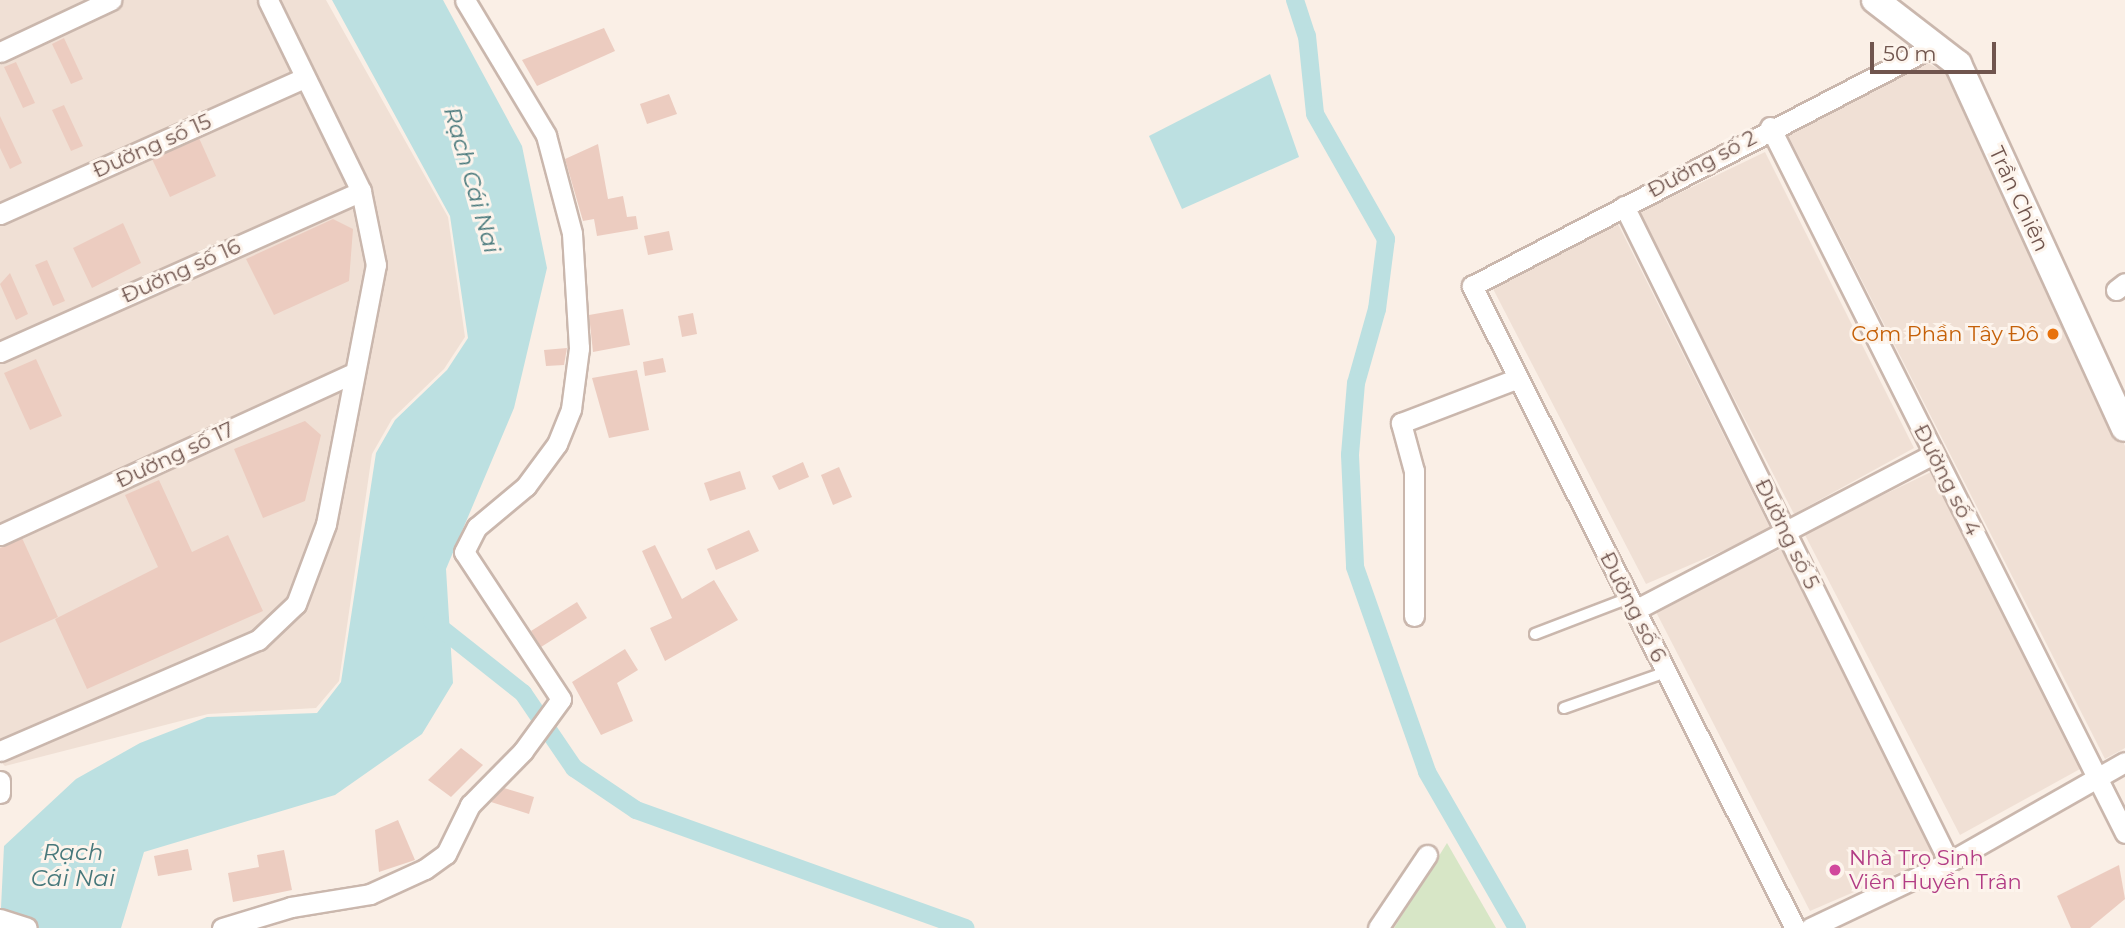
<!DOCTYPE html>
<meta charset="utf-8">
<style>
body{margin:0}
#map{position:relative;width:2125px;height:928px;overflow:hidden;background:#faefe6;font-family:Montserrat,sans-serif}
div>[style]{position:absolute}
.residential>*{inset:0;background:#f0e0d5}
.green>*{inset:0;background:#d7e6c6}
.water>*{inset:0;background:#bce0e1}
.canal>*{height:18px;margin:-9px;padding:0 9px;transform-origin:9px;border-radius:9px;background:#bce0e1}
.building>*{inset:0;background:#ecccc0}
.roads{filter:drop-shadow(2px 0 #cab7ad) drop-shadow(-2px 0 #cab7ad) drop-shadow(0 2px #cab7ad) drop-shadow(0 -2px #cab7ad)}
.lane>*{height:10px;margin:-5px;padding:0 5px;transform-origin:5px;border-radius:5px;background:#fff}
.street>*{height:19px;margin:-9.5px;padding:0 9.5px;transform-origin:9.5px;border-radius:9.5px;background:#fff}
.secondary>*{height:26px;margin:-13px;padding:0 13px;transform-origin:13px;border-radius:13px;background:#fff}
.dots>*{width:19px;height:19px;translate:-50% -50%;box-sizing:border-box;border:4px solid #fdf4ec;border-radius:50%}
span{translate:-50% -50%;white-space:nowrap;text-align:center;line-height:1.15;-webkit-text-stroke:6px #fdf4ec;paint-order:stroke}
.street-label{font-size:21px;color:#70554e}
.food-label{font-size:21px;color:#c56008}
.right{translate:-100% -50%;text-align:right}
.hotel-label{font-size:21px;color:#b23c85}
.left{translate:0 -50%;text-align:left}
.water-label{font-size:23px;color:#47787b;font-style:italic}
.scale{position:absolute;left:1870px;top:42px;width:126px;height:32px;box-sizing:border-box;border:4px solid #70554e;border-top:0;padding-left:9px;font-size:21px;line-height:24px;white-space:nowrap;color:#70554e;-webkit-text-stroke:5px #fdf4ec;paint-order:stroke}
</style>
<div id="map">
<div class="residential">
<div style="clip-path:polygon(0 0,326px 0,448px 217px,465px 337px,444px 369px,392px 419px,372px 454px,339px 681px,316px 708px,208px 714px,5px 766px,0 761px)"></div>
<div style="clip-path:polygon(1924px 61px,1946px 73px,2125px 446px,2125px 748px,2105px 759px,1788px 135px)"></div>
<div style="clip-path:polygon(1765px 152px,1914px 448px,1794px 514px,1638px 213px)"></div>
<div style="clip-path:polygon(1617px 222px,1771px 530px,1646px 584px,1490px 283px)"></div>
<div style="clip-path:polygon(1931px 472px,2080px 769px,1960px 835px,1804px 533px)"></div>
<div style="clip-path:polygon(1781px 549px,1935px 857px,1810px 911px,1655px 610px)"></div>
</div>
<div class="green">
<div style="clip-path:polygon(1447px 843px,1496px 928px,1394px 928px)"></div>
</div>
<div class="water">
<div style="clip-path:polygon(332px 0,443px 0,522px 146px,547px 268px,514px 408px,446px 569px,453px 683px,422px 734px,335px 795px,144px 852px,121px 928px,0 928px,4px 846px,76px 779px,140px 743px,207px 717px,317px 713px,341px 682px,376px 453px,395px 420px,447px 370px,468px 338px,450px 216px)"></div>
<div style="clip-path:polygon(1270px 74px,1299px 157px,1182px 209px,1149px 136px)"></div>
</div>
<div class="canal">
<div style="left:1295px;top:0;width:38px;rotate:72deg"></div>
<div style="left:1307px;top:36px;width:78px;rotate:84.1deg"></div>
<div style="left:1315px;top:114px;width:144px;rotate:60.4deg"></div>
<div style="left:1386px;top:239px;width:71px;rotate:97.3deg"></div>
<div style="left:1377px;top:309px;width:77px;rotate:105.8deg"></div>
<div style="left:1356px;top:383px;width:72px;rotate:94.8deg"></div>
<div style="left:1350px;top:455px;width:112px;rotate:87.4deg"></div>
<div style="left:1355px;top:567px;width:217px;rotate:70.6deg"></div>
<div style="left:1427px;top:772px;width:180px;rotate:60deg"></div>
<div style="left:432px;top:621px;width:116px;rotate:38.4deg"></div>
<div style="left:523px;top:693px;width:91px;rotate:55.8deg"></div>
<div style="left:574px;top:768px;width:75px;rotate:34.1deg"></div>
<div style="left:636px;top:810px;width:350px;rotate:19.7deg"></div>
</div>
<div class="building">
<div style="clip-path:polygon(604px 28px,615px 51px,537px 86px,522px 60px)"></div>
<div style="clip-path:polygon(64px 38px,83px 79px,71px 84px,52px 44px)"></div>
<div style="clip-path:polygon(16px 62px,35px 103px,23px 108px,4px 67px)"></div>
<div style="clip-path:polygon(669px 94px,677px 114px,647px 124px,640px 104px)"></div>
<div style="clip-path:polygon(64px 105px,83px 146px,71px 151px,52px 110px)"></div>
<div style="clip-path:polygon(0 116px,22px 163px,10px 169px,0 148px)"></div>
<div style="clip-path:polygon(199px 138px,216px 176px,170px 197px,152px 159px)"></div>
<div style="clip-path:polygon(598px 144px,608px 199px,623px 196px,627px 217px,636px 216px,638px 229px,597px 236px,594px 219px,583px 221px,565px 159px)"></div>
<div style="clip-path:polygon(333px 219px,353px 229px,349px 281px,274px 315px,246px 259px)"></div>
<div style="clip-path:polygon(123px 223px,141px 263px,92px 288px,73px 248px)"></div>
<div style="clip-path:polygon(669px 231px,673px 250px,648px 255px,644px 236px)"></div>
<div style="clip-path:polygon(47px 260px,65px 301px,53px 306px,35px 265px)"></div>
<div style="clip-path:polygon(10px 273px,28px 314px,16px 320px,0 284px)"></div>
<div style="clip-path:polygon(623px 309px,630px 345px,593px 352px,589px 315px)"></div>
<div style="clip-path:polygon(693px 313px,697px 334px,682px 337px,678px 316px)"></div>
<div style="clip-path:polygon(567px 348px,564px 365px,546px 366px,544px 350px)"></div>
<div style="clip-path:polygon(663px 358px,666px 372px,645px 376px,643px 362px)"></div>
<div style="clip-path:polygon(36px 359px,62px 416px,30px 430px,4px 373px)"></div>
<div style="clip-path:polygon(637px 370px,649px 430px,609px 438px,592px 378px)"></div>
<div style="clip-path:polygon(305px 421px,321px 435px,305px 501px,263px 518px,234px 449px)"></div>
<div style="clip-path:polygon(803px 462px,809px 477px,779px 490px,772px 476px)"></div>
<div style="clip-path:polygon(839px 467px,852px 497px,833px 505px,821px 475px)"></div>
<div style="clip-path:polygon(740px 471px,746px 489px,710px 501px,704px 483px)"></div>
<div style="clip-path:polygon(159px 480px,192px 552px,228px 535px,263px 611px,87px 689px,55px 619px,158px 567px,125px 495px)"></div>
<div style="clip-path:polygon(749px 530px,759px 551px,716px 570px,707px 549px)"></div>
<div style="clip-path:polygon(22px 538px,58px 617px,0 643px,0 548px)"></div>
<div style="clip-path:polygon(655px 545px,682px 599px,714px 580px,738px 620px,665px 661px,650px 628px,672px 618px,642px 551px)"></div>
<div style="clip-path:polygon(577px 602px,587px 618px,541px 647px,531px 631px)"></div>
<div style="clip-path:polygon(625px 649px,638px 670px,617px 683px,633px 721px,601px 735px,572px 682px)"></div>
<div style="clip-path:polygon(461px 748px,483px 765px,451px 797px,428px 780px)"></div>
<div style="clip-path:polygon(504px 788px,534px 797px,529px 814px,491px 802px)"></div>
<div style="clip-path:polygon(398px 820px,415px 860px,379px 872px,375px 830px)"></div>
<div style="clip-path:polygon(188px 849px,192px 870px,158px 876px,154px 856px)"></div>
<div style="clip-path:polygon(284px 850px,292px 890px,233px 902px,228px 873px,259px 867px,257px 855px)"></div>
<div style="clip-path:polygon(2119px 865px,2125px 899px,2090px 928px,2071px 928px,2057px 896px)"></div>
</div>
<div class="roads">
<div class="lane">
<div style="left:1535px;top:634px;width:101px;rotate:-21deg"></div>
<div style="left:1564px;top:708px;width:108px;rotate:-19.4deg"></div>
</div>
<div class="street">
<div style="left:0;top:52px;width:123px;rotate:-25.1deg"></div>
<div style="left:1770px;top:127px;width:790px;rotate:63.31deg"></div>
<div style="left:1624px;top:206px;width:732px;rotate:63.64deg"></div>
<div style="left:0;top:214px;width:333px;rotate:-24.1deg"></div>
<div style="left:2116px;top:290px;width:11px;rotate:-38deg"></div>
<div style="left:0;top:352px;width:395px;rotate:-24deg"></div>
<div style="left:0;top:535px;width:385px;rotate:-24.6deg"></div>
<div style="left:1635px;top:610px;width:337px;rotate:-27.6deg"></div>
<div style="left:1414px;top:616px;width:145px;rotate:-90deg"></div>
<div style="left:1414px;top:471px;width:50px;rotate:-105.2deg"></div>
<div style="left:1401px;top:423px;width:125px;rotate:-21deg"></div>
<div style="left:0;top:751px;width:281px;rotate:-23.3deg"></div>
<div style="left:258px;top:640px;width:52px;rotate:-43.5deg"></div>
<div style="left:296px;top:604px;width:85px;rotate:-69.4deg"></div>
<div style="left:326px;top:524px;width:264px;rotate:-79.1deg"></div>
<div style="left:376px;top:265px;width:76px;rotate:-101.5deg"></div>
<div style="left:361px;top:191px;width:212px;rotate:-116deg"></div>
<div style="left:0;top:781px;width:12px;rotate:90deg"></div>
<div style="left:0;top:919px;width:28px;rotate:18deg"></div>
<div style="left:222px;top:928px;width:72px;rotate:-16.9deg"></div>
<div style="left:291px;top:907px;width:80px;rotate:-9.3deg"></div>
<div style="left:370px;top:894px;width:60px;rotate:-24.4deg"></div>
<div style="left:425px;top:869px;width:26px;rotate:-36deg"></div>
<div style="left:446px;top:854px;width:55px;rotate:-63.9deg"></div>
<div style="left:470px;top:805px;width:76px;rotate:-45.5deg"></div>
<div style="left:523px;top:751px;width:64px;rotate:-53.8deg"></div>
<div style="left:561px;top:699px;width:176px;rotate:-123.4deg"></div>
<div style="left:464px;top:552px;width:28px;rotate:-63deg"></div>
<div style="left:477px;top:527px;width:64px;rotate:-39.9deg"></div>
<div style="left:526px;top:486px;width:52px;rotate:-53.6deg"></div>
<div style="left:557px;top:444px;width:38px;rotate:-68deg"></div>
<div style="left:571px;top:409px;width:62px;rotate:-82.5deg"></div>
<div style="left:579px;top:348px;width:115px;rotate:-93.5deg"></div>
<div style="left:572px;top:233px;width:101px;rotate:-104.9deg"></div>
<div style="left:546px;top:135px;width:157px;rotate:-121deg"></div>
<div style="left:1378px;top:928px;width:88px;rotate:-56.1deg"></div>
<div style="left:1795px;top:928px;width:719px;rotate:-116.71deg"></div>
<div style="left:1472px;top:286px;width:521px;rotate:-27.45deg"></div>
<div style="left:1810px;top:928px;width:154px;rotate:-25.4deg"></div>
<div style="left:1949px;top:862px;width:202px;rotate:-29.6deg"></div>
</div>
<div class="secondary">
<div style="left:1875px;top:0;width:105px;rotate:37.6deg"></div>
<div style="left:1958px;top:64px;width:400px;rotate:65.4deg"></div>
</div>
</div>
<div class="dots">
<div style="left:2053px;top:334px;background:#e8710a"></div>
<div style="left:1835px;top:870px;background:#d1479c"></div>
</div>
<div class="street-label">
<span style="left:152px;top:146px;rotate:-24deg">Đường số 15</span>
<span style="left:1702px;top:164px;rotate:-28deg">Đường số 2</span>
<span style="left:2019px;top:199px;rotate:65deg">Trần Chiên</span>
<span style="left:181px;top:271px;rotate:-24deg">Đường số 16</span>
<span style="left:175px;top:455px;rotate:-25deg">Đường số 17</span>
<span style="left:1947px;top:480px;rotate:63deg">Đường số 4</span>
<span style="left:1787px;top:534px;rotate:64deg">Đường số 5</span>
<span style="left:1633px;top:607px;rotate:63deg">Đường số 6</span>
</div>
<div class="food-label">
<span class="right" style="left:2039px;top:334px">Cơm Phần Tây Đô</span>
</div>
<div class="hotel-label">
<span class="left" style="left:1849px;top:870px">Nhà Trọ Sinh<br>Viên Huyền Trân</span>
</div>
<div class="water-label">
<span style="left:472px;top:180px;rotate:74deg">Rạch Cái Nai</span>
<span style="left:73px;top:865px">Rạch<br>Cái Nai</span>
</div>
<div class="scale">50 m</div>
</div>
